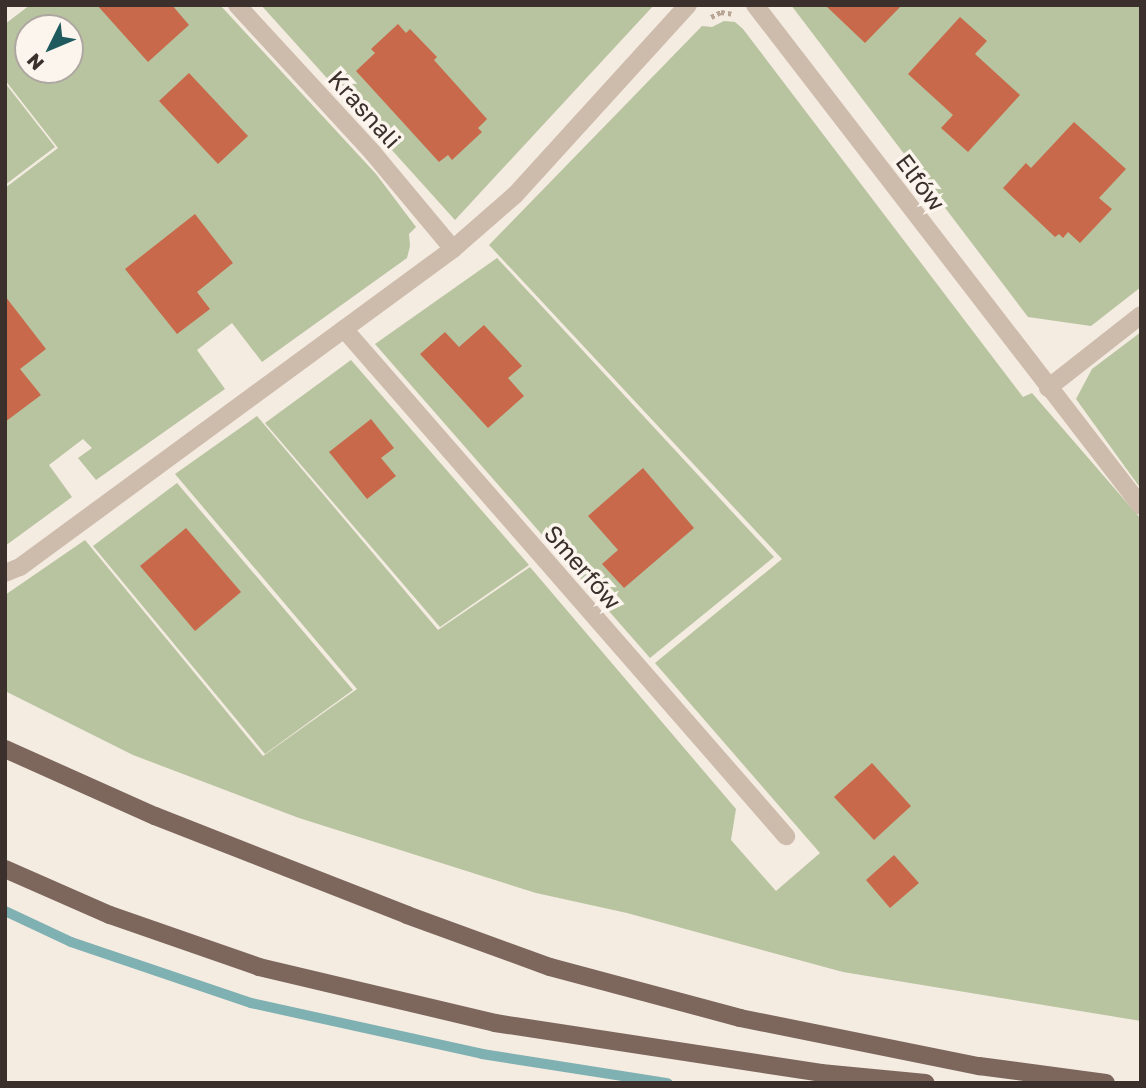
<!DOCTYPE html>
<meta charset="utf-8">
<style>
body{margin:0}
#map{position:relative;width:1146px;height:1088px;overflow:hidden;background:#f4ebe1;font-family:"Golos Text",sans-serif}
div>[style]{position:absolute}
.green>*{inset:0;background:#b8c4a0}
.stream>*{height:10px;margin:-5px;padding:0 5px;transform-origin:5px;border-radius:5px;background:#7fb0b2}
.building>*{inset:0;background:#c8694b}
.path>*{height:4.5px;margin-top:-2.25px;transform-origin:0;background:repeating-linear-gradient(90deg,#b9a596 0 3.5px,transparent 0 7px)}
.minor>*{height:18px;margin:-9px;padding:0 9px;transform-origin:9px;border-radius:9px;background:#cdbbac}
.major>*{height:18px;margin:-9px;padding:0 9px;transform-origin:9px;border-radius:9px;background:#7d675c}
span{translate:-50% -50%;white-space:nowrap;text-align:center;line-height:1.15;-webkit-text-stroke:7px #fbf5ee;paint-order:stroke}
.street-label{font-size:24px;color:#3b302b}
.frame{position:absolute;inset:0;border:7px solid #3b302b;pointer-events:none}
.north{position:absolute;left:14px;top:14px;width:70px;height:70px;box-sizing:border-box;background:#fbf5ee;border:2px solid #aea6a0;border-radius:50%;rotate:227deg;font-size:19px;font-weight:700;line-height:28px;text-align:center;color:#3b302b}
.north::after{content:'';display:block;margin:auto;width:24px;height:32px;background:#1f5a5e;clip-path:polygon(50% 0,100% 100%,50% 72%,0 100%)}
</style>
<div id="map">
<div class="green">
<div style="clip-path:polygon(evenodd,30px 5px,220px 5px,376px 174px,416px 227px,409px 234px,410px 246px,407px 258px,262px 362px,232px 323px,197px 350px,225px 389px,96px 480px,78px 458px,92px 448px,83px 439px,49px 465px,72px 497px,5px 546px,5px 188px,58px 148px,5px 80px,5px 24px,30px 5px,28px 28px,70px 28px,70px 70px,28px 70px,28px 28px)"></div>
<div style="clip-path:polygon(261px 5px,654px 5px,455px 220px)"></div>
<div style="clip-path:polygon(791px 5px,1141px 5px,1141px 287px,1091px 326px,1028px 317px)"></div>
<div style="clip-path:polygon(724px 21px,735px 22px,743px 29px,1023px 397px,1032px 393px,1141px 519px,1141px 1021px,843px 972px,627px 913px,536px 893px,299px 818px,133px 755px,5px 691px,5px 595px,85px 540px,263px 756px,357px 689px,175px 474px,257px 416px,438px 630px,530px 567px,736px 809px,731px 840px,776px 891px,820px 853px,655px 663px,782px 559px,489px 245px,702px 26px,712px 27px)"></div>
<div style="clip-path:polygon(5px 83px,55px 147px,5px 185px)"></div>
<div style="clip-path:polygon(497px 258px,774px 557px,650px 658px,375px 344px)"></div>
<div style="clip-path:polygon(1141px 332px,1141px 489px,1076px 399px,1092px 369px)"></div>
<div style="clip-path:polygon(351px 360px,529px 565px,440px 627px,265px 423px)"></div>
<div style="clip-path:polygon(177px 483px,353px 690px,265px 754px,93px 546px)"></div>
</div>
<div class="stream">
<div style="left:5px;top:911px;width:73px;rotate:25.2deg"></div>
<div style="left:71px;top:942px;width:190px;rotate:18.7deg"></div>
<div style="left:251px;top:1003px;width:237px;rotate:12.4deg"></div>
<div style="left:482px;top:1054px;width:188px;rotate:8.9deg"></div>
</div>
<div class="building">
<div style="clip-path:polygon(97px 5px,172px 5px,189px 25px,148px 62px)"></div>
<div style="clip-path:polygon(825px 5px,902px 5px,865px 43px)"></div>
<div style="clip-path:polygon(960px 17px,987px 41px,975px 54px,1020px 95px,968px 152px,941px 128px,953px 115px,908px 74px)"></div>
<div style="clip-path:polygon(398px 24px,406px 33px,410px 29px,437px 57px,434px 60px,487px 119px,478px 128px,482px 132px,452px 160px,448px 155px,439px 162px,356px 71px,375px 53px,371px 49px)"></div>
<div style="clip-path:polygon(189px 73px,248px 136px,218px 164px,159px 101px)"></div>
<div style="clip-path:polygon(1074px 122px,1126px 169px,1099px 198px,1112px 209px,1080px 243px,1068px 232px,1063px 238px,1059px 234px,1055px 237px,1003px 188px,1026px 163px,1031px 168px)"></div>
<div style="clip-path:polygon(195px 214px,233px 263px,197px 292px,210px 309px,177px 334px,125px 269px)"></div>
<div style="clip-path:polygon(5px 296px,46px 349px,20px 369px,41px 395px,5px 422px)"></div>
<div style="clip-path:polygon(484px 325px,522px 366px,508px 378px,524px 396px,488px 428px,420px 354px,445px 332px,459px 347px)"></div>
<div style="clip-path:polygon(371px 419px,394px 448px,381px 458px,396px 476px,367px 499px,329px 452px)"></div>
<div style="clip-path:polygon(643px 468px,694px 528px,624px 588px,602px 564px,618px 550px,588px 516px)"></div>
<div style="clip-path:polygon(186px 528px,241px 592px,195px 631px,140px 566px)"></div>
<div style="clip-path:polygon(872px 763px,911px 806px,874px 840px,834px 797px)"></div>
<div style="clip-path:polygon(894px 855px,919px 883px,890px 908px,866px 880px)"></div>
</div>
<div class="path">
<div style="left:711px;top:17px;width:11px;rotate:-27deg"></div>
<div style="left:721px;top:12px;width:12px;rotate:9deg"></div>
</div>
<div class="minor">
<div style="left:237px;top:5px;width:201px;rotate:47.4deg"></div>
<div style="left:373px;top:153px;width:125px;rotate:50.2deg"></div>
<div style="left:755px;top:5px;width:632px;rotate:52.39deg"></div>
<div style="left:344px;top:329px;width:673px;rotate:48.92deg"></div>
<div style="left:1048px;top:388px;width:118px;rotate:-38.1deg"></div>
<div style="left:5px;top:573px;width:16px;rotate:-22deg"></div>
<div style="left:20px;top:567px;width:537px;rotate:-36.29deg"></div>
<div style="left:453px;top:249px;width:82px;rotate:-41.1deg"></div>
<div style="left:515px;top:195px;width:257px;rotate:-47.7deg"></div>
</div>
<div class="major">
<div style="left:5px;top:749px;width:164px;rotate:24.1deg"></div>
<div style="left:155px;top:816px;width:271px;rotate:21.4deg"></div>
<div style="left:407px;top:915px;width:152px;rotate:20deg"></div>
<div style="left:550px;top:967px;width:197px;rotate:15deg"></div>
<div style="left:740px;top:1018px;width:244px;rotate:11.4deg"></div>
<div style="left:979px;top:1066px;width:128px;rotate:7.6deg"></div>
<div style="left:5px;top:869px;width:115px;rotate:23.7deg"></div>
<div style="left:110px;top:915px;width:158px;rotate:19.2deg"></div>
<div style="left:259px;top:967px;width:243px;rotate:13.3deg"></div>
<div style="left:495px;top:1023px;width:330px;rotate:8.7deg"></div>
<div style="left:821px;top:1073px;width:105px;rotate:5.4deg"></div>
</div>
<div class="street-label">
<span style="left:365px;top:109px;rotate:48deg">Krasnali</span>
<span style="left:921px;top:182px;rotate:53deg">Elfów</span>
<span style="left:583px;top:567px;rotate:49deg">Smerfów</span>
</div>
<div class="frame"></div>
<div class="north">N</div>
</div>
